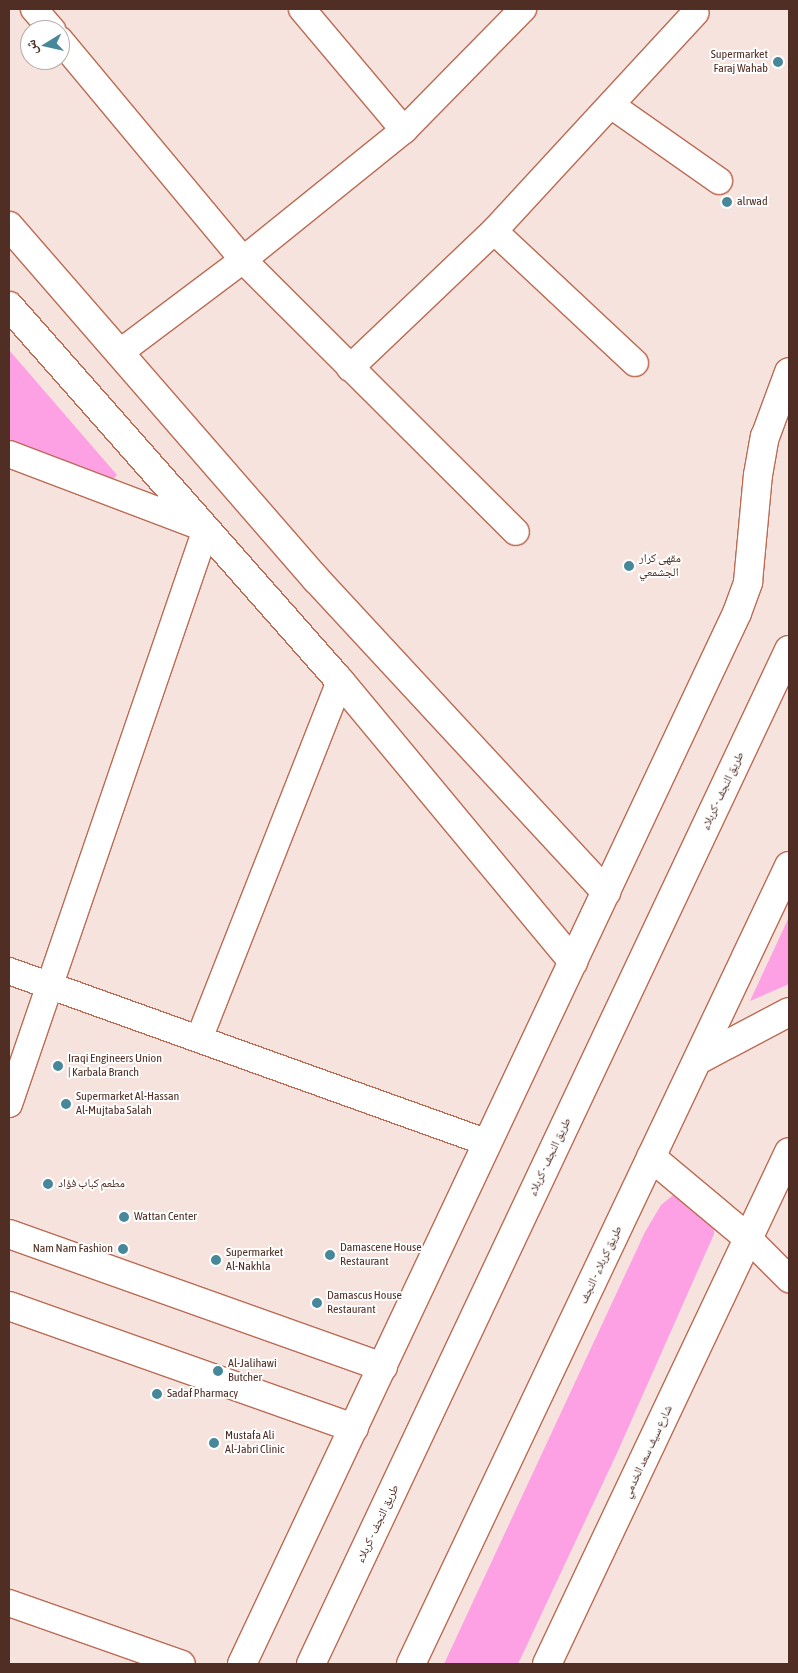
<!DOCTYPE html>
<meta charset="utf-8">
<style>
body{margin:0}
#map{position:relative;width:798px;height:1673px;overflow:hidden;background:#f6e3de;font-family:"Asap Condensed","Noto Naskh Arabic",sans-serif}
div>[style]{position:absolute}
.green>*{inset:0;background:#fda0e4}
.roads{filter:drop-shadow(1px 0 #bc6b53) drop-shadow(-1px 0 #bc6b53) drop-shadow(0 1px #bc6b53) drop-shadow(0 -1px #bc6b53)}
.street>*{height:26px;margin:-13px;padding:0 13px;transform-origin:13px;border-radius:13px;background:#fff}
.secondary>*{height:28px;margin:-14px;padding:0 14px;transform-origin:14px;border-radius:14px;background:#fff}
.highway>*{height:28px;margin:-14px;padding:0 14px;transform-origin:14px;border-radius:14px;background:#fff}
.dots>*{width:14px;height:14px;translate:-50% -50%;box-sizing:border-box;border:2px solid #fff;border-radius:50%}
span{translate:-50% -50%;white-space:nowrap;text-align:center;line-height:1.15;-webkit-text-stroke:4px #fff;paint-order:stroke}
.poi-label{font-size:12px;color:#512e24}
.right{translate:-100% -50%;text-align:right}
.left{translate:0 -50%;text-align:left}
.street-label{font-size:12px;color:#512e24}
.frame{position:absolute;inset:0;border:10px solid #512e24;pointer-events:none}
.north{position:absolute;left:20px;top:20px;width:50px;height:50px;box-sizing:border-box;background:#fff;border:1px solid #b9aba7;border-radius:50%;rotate:261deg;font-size:14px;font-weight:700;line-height:20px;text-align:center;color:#512e24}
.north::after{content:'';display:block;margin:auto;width:18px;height:22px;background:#46889a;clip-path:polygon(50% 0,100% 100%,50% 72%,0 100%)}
</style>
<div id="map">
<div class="green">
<div style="clip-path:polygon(9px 350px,117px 475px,104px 489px,9px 442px)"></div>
<div style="clip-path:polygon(789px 917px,789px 984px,750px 1001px)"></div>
<div style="clip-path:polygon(677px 1192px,714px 1215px,714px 1234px,617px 1453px,518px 1664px,444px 1664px,645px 1232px,661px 1205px)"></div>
</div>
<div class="roads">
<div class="street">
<div style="left:34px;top:9px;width:28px;rotate:49deg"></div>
<div style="left:302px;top:9px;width:158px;rotate:49.9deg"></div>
<div style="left:60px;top:40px;width:286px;rotate:50.2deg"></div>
<div style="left:243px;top:260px;width:385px;rotate:44.9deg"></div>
<div style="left:611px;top:105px;width:132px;rotate:35.1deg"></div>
<div style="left:494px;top:231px;width:193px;rotate:43.1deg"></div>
<div style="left:119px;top:353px;width:155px;rotate:-36.9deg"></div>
<div style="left:243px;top:260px;width:207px;rotate:-38.9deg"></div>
<div style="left:404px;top:130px;width:170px;rotate:-45.5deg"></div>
<div style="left:350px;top:368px;width:199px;rotate:-43.6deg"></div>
<div style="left:494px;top:231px;width:297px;rotate:-47.3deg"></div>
<div style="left:9px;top:454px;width:211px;rotate:20.8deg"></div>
<div style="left:206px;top:529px;width:608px;rotate:108.91deg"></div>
<div style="left:9px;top:971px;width:509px;rotate:19.75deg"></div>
<div style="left:199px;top:1039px;width:385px;rotate:-68.5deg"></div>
<div style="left:749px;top:1239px;width:57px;rotate:45deg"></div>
<div style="left:9px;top:1603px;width:183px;rotate:19.4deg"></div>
</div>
<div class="secondary">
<div style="left:9px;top:226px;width:468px;rotate:49deg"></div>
<div style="left:316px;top:579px;width:427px;rotate:47.2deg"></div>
<div style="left:9px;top:306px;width:500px;rotate:48.57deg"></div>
<div style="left:340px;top:681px;width:365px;rotate:50.3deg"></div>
<div style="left:9px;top:1234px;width:397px;rotate:19.6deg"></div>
<div style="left:9px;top:1306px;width:366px;rotate:19.5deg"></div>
<div style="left:242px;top:1664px;width:1162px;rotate:-64.78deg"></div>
<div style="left:737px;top:613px;width:33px;rotate:-70deg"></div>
<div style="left:748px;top:582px;width:107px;rotate:-84.7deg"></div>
<div style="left:758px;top:475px;width:39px;rotate:-80deg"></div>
<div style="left:765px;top:437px;width:69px;rotate:-69.7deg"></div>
<div style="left:547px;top:1664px;width:566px;rotate:-64.7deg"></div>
</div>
<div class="highway">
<div style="left:698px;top:1060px;width:103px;rotate:-27.8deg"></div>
<div style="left:651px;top:1157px;width:128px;rotate:39.9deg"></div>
<div style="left:311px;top:1664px;width:1121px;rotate:-64.76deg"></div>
<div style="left:411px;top:1664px;width:883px;rotate:-64.65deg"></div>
</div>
</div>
<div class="dots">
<div style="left:778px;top:62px;background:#46889a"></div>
<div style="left:727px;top:202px;background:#46889a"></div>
<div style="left:629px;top:566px;background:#46889a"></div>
<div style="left:58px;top:1066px;background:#46889a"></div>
<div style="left:66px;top:1104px;background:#46889a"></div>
<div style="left:48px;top:1184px;background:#46889a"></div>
<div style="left:124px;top:1217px;background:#46889a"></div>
<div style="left:123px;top:1249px;background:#46889a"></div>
<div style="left:330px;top:1255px;background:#46889a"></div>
<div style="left:216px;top:1260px;background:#46889a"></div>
<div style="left:317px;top:1303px;background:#46889a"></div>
<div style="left:218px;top:1371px;background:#46889a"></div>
<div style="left:157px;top:1394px;background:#46889a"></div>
<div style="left:214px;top:1443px;background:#46889a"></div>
</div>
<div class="poi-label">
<span class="right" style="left:768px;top:62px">Supermarket<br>Faraj Wahab</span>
<span class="left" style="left:737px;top:202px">alrwad</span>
<span class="left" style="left:639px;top:566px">مقهى كرار<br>الجشمعي</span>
<span class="left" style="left:68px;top:1066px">Iraqi Engineers Union<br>| Karbala Branch</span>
<span class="left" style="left:76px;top:1104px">Supermarket Al-Hassan<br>Al-Mujtaba Salah</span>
<span class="left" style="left:58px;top:1184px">مطعم كباب فؤاد</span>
<span class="left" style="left:134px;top:1217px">Wattan Center</span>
<span class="left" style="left:340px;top:1255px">Damascene House<br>Restaurant</span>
<span class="right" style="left:113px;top:1249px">Nam Nam Fashion</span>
<span class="left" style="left:226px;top:1260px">Supermarket<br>Al-Nakhla</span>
<span class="left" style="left:327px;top:1303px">Damascus House<br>Restaurant</span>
<span class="left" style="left:228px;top:1371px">Al-Jalihawi<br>Butcher</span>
<span class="left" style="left:167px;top:1394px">Sadaf Pharmacy</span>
<span class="left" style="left:225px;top:1443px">Mustafa Ali<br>Al-Jabri Clinic</span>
</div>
<div class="street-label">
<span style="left:723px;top:791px;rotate:-65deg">طريق النجف - كربلاء</span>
<span style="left:550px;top:1157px;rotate:-65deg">طريق النجف - كربلاء</span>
<span style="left:601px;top:1265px;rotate:-65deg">طريق كربلاء - النجف</span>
<span style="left:648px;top:1452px;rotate:-65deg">شارع سيف سعد الخدمي</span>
<span style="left:378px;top:1524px;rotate:-65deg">طريق النجف - كربلاء</span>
</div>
<div class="frame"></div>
<div class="north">ش</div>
</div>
